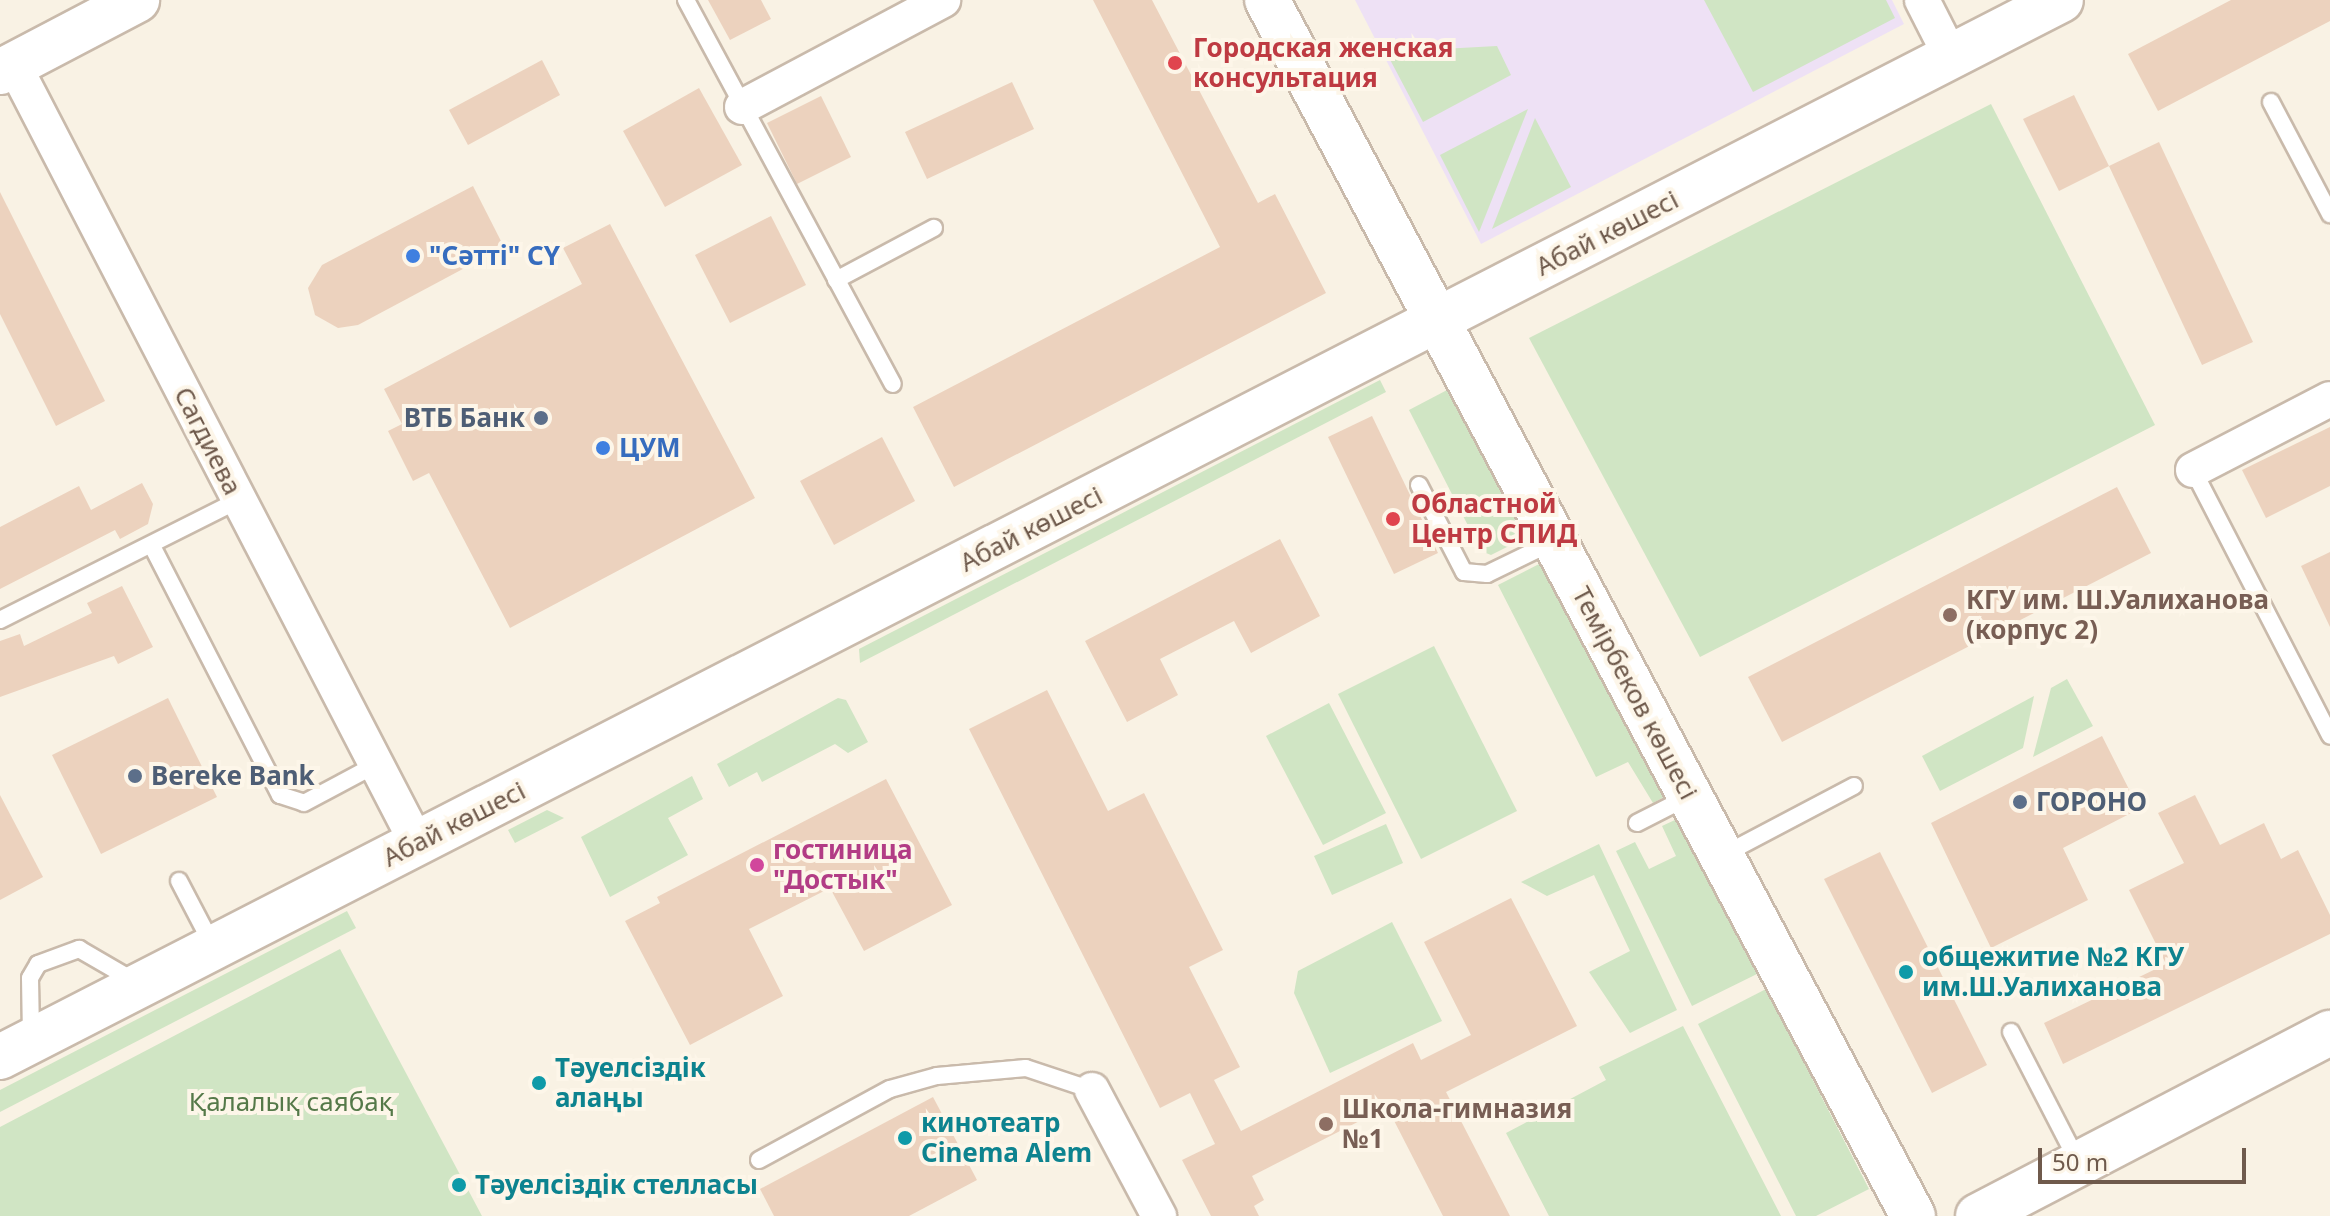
<!DOCTYPE html>
<meta charset="utf-8">
<style>
body{margin:0}
#map{position:relative;width:2330px;height:1216px;overflow:hidden;background:#f9f2e4;font-family:"Noto Sans",sans-serif}
div>[style]{position:absolute}
.education>*{inset:0;background:#eee1f5}
.green>*{inset:0;background:#d0e5c4}
.building>*{inset:0;background:#ecd2be}
.roads{filter:drop-shadow(2px 0 #c9baab) drop-shadow(-2px 0 #c9baab) drop-shadow(0 2px #c9baab) drop-shadow(0 -2px #c9baab)}
.lane>*{height:16px;margin:-8px;padding:0 8px;transform-origin:8px;border-radius:8px;background:#fff}
.street>*{height:34px;margin:-17px;padding:0 17px;transform-origin:17px;border-radius:17px;background:#fff}
.secondary>*{height:44px;margin:-22px;padding:0 22px;transform-origin:22px;border-radius:22px;background:#fff}
.dots>*{width:22px;height:22px;translate:-50% -50%;box-sizing:border-box;border:4px solid #fdf6e9;border-radius:50%}
span{translate:-50% -50%;white-space:nowrap;text-align:center;line-height:1.15;-webkit-text-stroke:8px #fdf6e9;paint-order:stroke}
.health-label{font-size:26px;color:#be3a42;font-weight:700}
.left{translate:0 -50%;text-align:left}
.street-label{font-size:26px;color:#6f5a4c}
.shop-label{font-size:26px;color:#366cbe;font-weight:700}
.service-label{font-size:26px;color:#4e5e75;font-weight:700}
.right{translate:-100% -50%;text-align:right}
.education-label{font-size:26px;color:#785e54;font-weight:700}
.hotel-label{font-size:26px;color:#b23c85;font-weight:700}
.culture-label{font-size:26px;color:#0d838f;font-weight:700}
.park-label{font-size:26px;color:#557949}
.scale{position:absolute;left:2038px;top:1148px;width:208px;height:36px;box-sizing:border-box;border:4px solid #6f5a4c;border-top:0;padding-left:10px;font-size:24px;line-height:28px;white-space:nowrap;color:#6f5a4c;-webkit-text-stroke:6px #fdf6e9;paint-order:stroke}
</style>
<div id="map">
<div class="education">
<div style="clip-path:polygon(1355px 0,1892px 0,1904px 24px,1481px 244px)"></div>
</div>
<div class="green">
<div style="clip-path:polygon(1704px 0,1886px 0,1895px 18px,1753px 92px)"></div>
<div style="clip-path:polygon(1497px 46px,1511px 75px,1423px 122px,1386px 52px)"></div>
<div style="clip-path:polygon(1991px 104px,2155px 425px,1700px 657px,1529px 338px)"></div>
<div style="clip-path:polygon(1528px 109px,1479px 232px,1440px 155px)"></div>
<div style="clip-path:polygon(1535px 118px,1571px 187px,1492px 229px)"></div>
<div style="clip-path:polygon(1380px 380px,1386px 392px,860px 663px,859px 649px)"></div>
<div style="clip-path:polygon(1449px 389px,1525px 538px,1491px 555px,1481px 551px,1409px 410px)"></div>
<div style="clip-path:polygon(1543px 562px,1664px 797px,1653px 803px,1628px 762px,1596px 777px,1498px 585px)"></div>
<div style="clip-path:polygon(1434px 646px,1517px 811px,1421px 859px,1338px 694px)"></div>
<div style="clip-path:polygon(2067px 679px,2093px 726px,2033px 757px,2051px 688px)"></div>
<div style="clip-path:polygon(2034px 696px,2023px 748px,1940px 791px,1922px 756px)"></div>
<div style="clip-path:polygon(838px 698px,846px 700px,868px 742px,848px 753px,835px 744px,762px 782px,757px 772px,729px 787px,717px 764px)"></div>
<div style="clip-path:polygon(1329px 703px,1386px 813px,1323px 845px,1266px 736px)"></div>
<div style="clip-path:polygon(692px 776px,703px 799px,668px 818px,688px 855px,610px 897px,581px 837px)"></div>
<div style="clip-path:polygon(547px 810px,564px 818px,515px 843px,508px 830px)"></div>
<div style="clip-path:polygon(1677px 819px,1757px 974px,1692px 1006px,1616px 851px,1635px 842px,1649px 869px,1676px 856px,1662px 826px)"></div>
<div style="clip-path:polygon(1386px 824px,1403px 863px,1332px 895px,1314px 856px)"></div>
<div style="clip-path:polygon(1599px 844px,1677px 1010px,1630px 1033px,1589px 972px,1630px 951px,1594px 875px,1547px 896px,1521px 882px)"></div>
<div style="clip-path:polygon(347px 911px,356px 928px,0 1112px,0 1090px)"></div>
<div style="clip-path:polygon(1392px 922px,1442px 1021px,1330px 1073px,1294px 993px,1298px 971px)"></div>
<div style="clip-path:polygon(340px 949px,482px 1216px,0 1216px,0 1127px)"></div>
<div style="clip-path:polygon(1766px 989px,1869px 1189px,1816px 1216px,1796px 1216px,1698px 1024px)"></div>
<div style="clip-path:polygon(1683px 1026px,1781px 1216px,1549px 1216px,1506px 1133px,1606px 1080px,1599px 1067px)"></div>
</div>
<div class="building">
<div style="clip-path:polygon(708px 0,761px 0,771px 19px,730px 40px)"></div>
<div style="clip-path:polygon(1093px 0,1152px 0,1258px 203px,1275px 194px,1326px 293px,954px 487px,913px 407px,1220px 247px)"></div>
<div style="clip-path:polygon(2231px 0,2330px 0,2330px 21px,2158px 111px,2128px 54px)"></div>
<div style="clip-path:polygon(542px 60px,560px 95px,468px 145px,449px 110px)"></div>
<div style="clip-path:polygon(1012px 82px,1034px 129px,927px 179px,905px 132px)"></div>
<div style="clip-path:polygon(699px 88px,742px 165px,665px 207px,623px 131px)"></div>
<div style="clip-path:polygon(2074px 95px,2109px 166px,2059px 191px,2023px 119px)"></div>
<div style="clip-path:polygon(821px 96px,851px 157px,797px 184px,767px 123px)"></div>
<div style="clip-path:polygon(2159px 142px,2253px 342px,2202px 365px,2109px 166px)"></div>
<div style="clip-path:polygon(473px 186px,504px 247px,358px 325px,338px 328px,315px 315px,308px 288px,322px 265px)"></div>
<div style="clip-path:polygon(0 192px,105px 401px,56px 426px,0 314px)"></div>
<div style="clip-path:polygon(771px 216px,806px 285px,730px 323px,695px 255px)"></div>
<div style="clip-path:polygon(610px 224px,755px 498px,510px 628px,429px 473px,413px 481px,388px 431px,402px 424px,384px 389px,582px 284px,563px 248px)"></div>
<div style="clip-path:polygon(1372px 416px,1438px 553px,1394px 574px,1328px 437px)"></div>
<div style="clip-path:polygon(2330px 427px,2330px 486px,2266px 518px,2242px 470px)"></div>
<div style="clip-path:polygon(882px 437px,915px 501px,834px 545px,800px 481px)"></div>
<div style="clip-path:polygon(142px 483px,153px 504px,148px 524px,120px 539px,115px 530px,0 589px,0 527px,79px 486px,91px 510px)"></div>
<div style="clip-path:polygon(2117px 487px,2151px 553px,1782px 742px,1748px 677px)"></div>
<div style="clip-path:polygon(1280px 539px,1320px 616px,1251px 653px,1234px 621px,1160px 659px,1178px 695px,1127px 722px,1085px 641px)"></div>
<div style="clip-path:polygon(2330px 552px,2330px 627px,2301px 566px)"></div>
<div style="clip-path:polygon(122px 586px,153px 647px,118px 664px,114px 656px,0 697px,0 641px,20px 634px,24px 646px,92px 613px,87px 603px)"></div>
<div style="clip-path:polygon(1047px 690px,1108px 811px,1144px 793px,1223px 950px,1189px 967px,1240px 1067px,1214px 1080px,1241px 1131px,1413px 1043px,1421px 1060px,1471px 1035px,1424px 942px,1511px 898px,1577px 1026px,1446px 1092px,1510px 1216px,1443px 1216px,1387px 1107px,1252px 1176px,1264px 1200px,1254px 1206px,1259px 1216px,1211px 1216px,1182px 1160px,1215px 1144px,1190px 1093px,1160px 1108px,969px 729px)"></div>
<div style="clip-path:polygon(168px 698px,217px 797px,101px 854px,52px 755px)"></div>
<div style="clip-path:polygon(2102px 736px,2139px 809px,2063px 848px,2088px 900px,1991px 948px,1931px 823px)"></div>
<div style="clip-path:polygon(886px 779px,952px 905px,864px 951px,830px 888px,749px 929px,783px 996px,690px 1045px,625px 921px,660px 903px,657px 897px)"></div>
<div style="clip-path:polygon(0 795px,43px 877px,0 900px)"></div>
<div style="clip-path:polygon(2195px 795px,2220px 845px,2264px 823px,2281px 859px,2298px 850px,2330px 915px,2330px 934px,2063px 1064px,2044px 1023px,2166px 964px,2129px 890px,2184px 863px,2158px 813px)"></div>
<div style="clip-path:polygon(1880px 852px,1987px 1065px,1932px 1093px,1824px 879px)"></div>
<div style="clip-path:polygon(933px 1097px,977px 1180px,909px 1216px,774px 1216px,760px 1189px)"></div>
</div>
<div class="roads">
<div class="lane">
<div style="left:686px;top:0;width:436px;rotate:61.7deg"></div>
<div style="left:2271px;top:102px;width:127px;rotate:62.2deg"></div>
<div style="left:836px;top:280px;width:111px;rotate:-28deg"></div>
<div style="left:2193px;top:470px;width:299px;rotate:62.7deg"></div>
<div style="left:1419px;top:485px;width:98px;rotate:62.7deg"></div>
<div style="left:1464px;top:572px;width:23px;rotate:5deg"></div>
<div style="left:1487px;top:574px;width:73px;rotate:-25.9deg"></div>
<div style="left:152px;top:546px;width:280px;rotate:62.8deg"></div>
<div style="left:280px;top:795px;width:25px;rotate:18deg"></div>
<div style="left:304px;top:803px;width:83px;rotate:-28.1deg"></div>
<div style="left:0;top:620px;width:267px;rotate:-26.7deg"></div>
<div style="left:1637px;top:823px;width:57px;rotate:-27deg"></div>
<div style="left:1723px;top:855px;width:148px;rotate:-27.8deg"></div>
<div style="left:179px;top:881px;width:73px;rotate:62.4deg"></div>
<div style="left:2011px;top:1032px;width:146px;rotate:62.7deg"></div>
<div style="left:31px;top:1035px;width:57px;rotate:-91deg"></div>
<div style="left:30px;top:978px;width:16px;rotate:-60deg"></div>
<div style="left:38px;top:964px;width:44px;rotate:-20.1deg"></div>
<div style="left:79px;top:949px;width:66px;rotate:30.1deg"></div>
<div style="left:759px;top:1160px;width:149px;rotate:-28.5deg"></div>
<div style="left:890px;top:1089px;width:49px;rotate:-15.5deg"></div>
<div style="left:937px;top:1076px;width:89px;rotate:-5.1deg"></div>
<div style="left:1026px;top:1068px;width:70px;rotate:18.4deg"></div>
</div>
<div class="street">
<div style="left:1922px;top:0;width:64px;rotate:63deg"></div>
<div style="left:14px;top:65px;width:876px;rotate:62.62deg"></div>
<div style="left:742px;top:107px;width:228px;rotate:-28deg"></div>
<div style="left:2193px;top:470px;width:154px;rotate:-27.4deg"></div>
<div style="left:1092px;top:1090px;width:143px;rotate:62deg"></div>
</div>
<div class="secondary">
<div style="left:1267px;top:0;width:1377px;rotate:62.02deg"></div>
<div style="left:0;top:72px;width:155px;rotate:-27.7deg"></div>
<div style="left:0;top:1057px;width:2316px;rotate:-27.15deg"></div>
<div style="left:1978px;top:1216px;width:397px;rotate:-27.5deg"></div>
</div>
</div>
<div class="dots">
<div style="left:1175px;top:63px;background:#e0444e"></div>
<div style="left:413px;top:256px;background:#3f7fe0"></div>
<div style="left:541px;top:418px;background:#5c6f8a"></div>
<div style="left:603px;top:448px;background:#3f7fe0"></div>
<div style="left:1393px;top:519px;background:#e0444e"></div>
<div style="left:1950px;top:615px;background:#8d6e63"></div>
<div style="left:135px;top:776px;background:#5c6f8a"></div>
<div style="left:2020px;top:802px;background:#5c6f8a"></div>
<div style="left:757px;top:865px;background:#d1479c"></div>
<div style="left:1906px;top:972px;background:#0f9aa8"></div>
<div style="left:539px;top:1083px;background:#0f9aa8"></div>
<div style="left:1326px;top:1124px;background:#8d6e63"></div>
<div style="left:905px;top:1138px;background:#0f9aa8"></div>
<div style="left:459px;top:1185px;background:#0f9aa8"></div>
</div>
<div class="health-label">
<span class="left" style="left:1193px;top:63px">Городская женская<br>консультация</span>
<span class="left" style="left:1411px;top:519px">Областной<br>Центр СПИД</span>
</div>
<div class="street-label">
<span style="left:1607px;top:233px;rotate:-27deg">Абай көшесі</span>
<span style="left:208px;top:441px;rotate:63deg">Сагдиева</span>
<span style="left:1031px;top:529px;rotate:-27deg">Абай көшесі</span>
<span style="left:1635px;top:693px;rotate:62deg">Темірбеков көшесі</span>
<span style="left:454px;top:824px;rotate:-27deg">Абай көшесі</span>
</div>
<div class="shop-label">
<span class="left" style="left:429px;top:256px">"Сәтті" СY</span>
<span class="left" style="left:619px;top:448px">ЦУМ</span>
</div>
<div class="service-label">
<span class="right" style="left:525px;top:418px">ВТБ Банк</span>
<span class="left" style="left:151px;top:776px">Bereke Bank</span>
<span class="left" style="left:2036px;top:802px">ГОРОНО</span>
</div>
<div class="education-label">
<span class="left" style="left:1966px;top:615px">КГУ им. Ш.Уалиханова<br>(корпус 2)</span>
<span class="left" style="left:1342px;top:1124px">Школа-гимназия<br>№1</span>
</div>
<div class="hotel-label">
<span class="left" style="left:773px;top:865px">гостиница<br>"Достык"</span>
</div>
<div class="culture-label">
<span class="left" style="left:1922px;top:972px">общежитие №2 КГУ<br>им.Ш.Уалиханова</span>
<span class="left" style="left:555px;top:1083px">Тәуелсіздік<br>алаңы</span>
<span class="left" style="left:921px;top:1138px">кинотеатр<br>Cinema Alem</span>
<span class="left" style="left:475px;top:1185px">Тәуелсіздік стелласы</span>
</div>
<div class="park-label">
<span style="left:291px;top:1102px">Қалалық саябақ</span>
</div>
<div class="scale">50 m</div>
</div>
